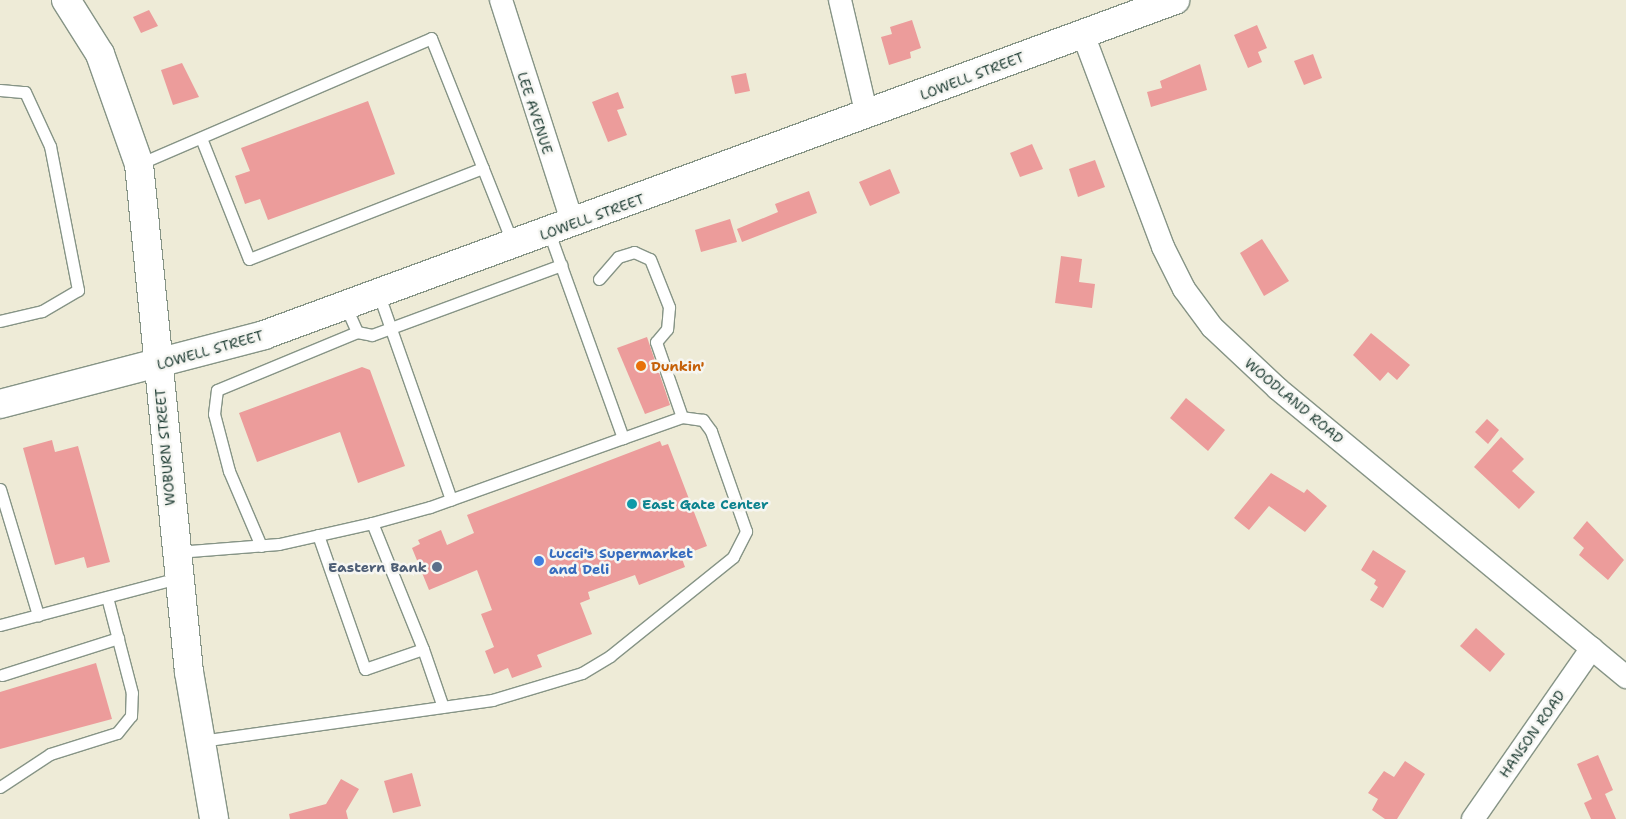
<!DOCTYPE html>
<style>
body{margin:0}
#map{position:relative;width:1626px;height:819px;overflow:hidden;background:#eeebd7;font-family:"Shantell Sans",sans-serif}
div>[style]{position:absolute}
.building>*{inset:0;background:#ec9c9b}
.roads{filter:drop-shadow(1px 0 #869486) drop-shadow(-1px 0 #869486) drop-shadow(0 1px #869486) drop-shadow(0 -1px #869486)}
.lane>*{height:11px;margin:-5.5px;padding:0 5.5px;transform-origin:5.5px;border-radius:5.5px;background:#fff}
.street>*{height:22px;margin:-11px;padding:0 11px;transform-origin:11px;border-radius:11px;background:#fff}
.secondary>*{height:28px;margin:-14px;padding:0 14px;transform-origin:14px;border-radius:14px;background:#fff}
.dots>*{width:14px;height:14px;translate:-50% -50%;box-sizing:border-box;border:2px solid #f6f6f2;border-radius:50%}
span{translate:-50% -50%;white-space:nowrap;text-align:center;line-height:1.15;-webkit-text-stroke:5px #f6f6f2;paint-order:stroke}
.street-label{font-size:14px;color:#1f3d34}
.food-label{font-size:14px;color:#c56008;font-weight:700}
.left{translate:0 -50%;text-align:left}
.culture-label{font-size:14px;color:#0d838f;font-weight:700}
.shop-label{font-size:14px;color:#366cbe;font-weight:700}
.service-label{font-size:14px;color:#4e5e75;font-weight:700}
.right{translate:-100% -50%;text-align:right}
</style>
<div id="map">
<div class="building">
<div style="clip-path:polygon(149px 10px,158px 26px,141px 33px,133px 17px)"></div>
<div style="clip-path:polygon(912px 20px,921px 48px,910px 52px,911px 58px,889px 65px,881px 37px,892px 34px,890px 27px)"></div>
<div style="clip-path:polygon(1257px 25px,1267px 48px,1258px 52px,1262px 62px,1248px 68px,1234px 35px)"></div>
<div style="clip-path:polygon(1313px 54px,1322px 78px,1304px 85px,1294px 61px)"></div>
<div style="clip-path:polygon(182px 63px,199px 97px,173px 105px,161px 70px)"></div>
<div style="clip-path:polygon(1200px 64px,1207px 90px,1151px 107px,1147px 92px,1162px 88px,1160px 81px)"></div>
<div style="clip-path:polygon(746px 73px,750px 91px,735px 94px,731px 76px)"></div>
<div style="clip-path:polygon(618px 92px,624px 108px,617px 110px,627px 135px,608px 142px,592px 102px)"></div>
<div style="clip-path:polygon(368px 101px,395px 174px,268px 220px,260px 199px,245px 204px,235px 176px,250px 171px,241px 148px)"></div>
<div style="clip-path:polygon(1032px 144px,1043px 169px,1020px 177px,1010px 153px)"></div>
<div style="clip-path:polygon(1095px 160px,1105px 187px,1078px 197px,1069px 169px)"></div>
<div style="clip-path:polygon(890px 169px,900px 193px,870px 206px,859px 182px)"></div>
<div style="clip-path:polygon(809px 191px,817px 213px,742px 242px,737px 229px,778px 212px,775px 204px)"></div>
<div style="clip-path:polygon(730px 219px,737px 242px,701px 252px,695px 230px)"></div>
<div style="clip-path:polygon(1262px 239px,1289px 281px,1264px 296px,1240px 253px)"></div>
<div style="clip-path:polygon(1061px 256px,1082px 259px,1079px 282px,1095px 284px,1092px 308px,1055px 303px)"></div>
<div style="clip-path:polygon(1371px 333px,1410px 365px,1397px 380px,1388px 372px,1380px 381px,1353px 355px)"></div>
<div style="clip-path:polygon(647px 337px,670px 405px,645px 414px,617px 348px)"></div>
<div style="clip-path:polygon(362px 367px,370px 370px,405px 466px,358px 483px,340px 432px,257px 462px,239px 413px)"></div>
<div style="clip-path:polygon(1186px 398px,1225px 430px,1208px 451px,1170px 418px)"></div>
<div style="clip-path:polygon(1487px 419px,1499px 430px,1488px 444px,1475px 432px)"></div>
<div style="clip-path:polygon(1501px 437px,1524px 459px,1512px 471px,1535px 492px,1519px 509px,1474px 467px)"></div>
<div style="clip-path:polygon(52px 440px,55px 452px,78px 446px,110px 562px,87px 568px,84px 557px,55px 565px,23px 448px)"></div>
<div style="clip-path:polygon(660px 441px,662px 446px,668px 444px,707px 546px,681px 556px,685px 567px,639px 585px,635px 575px,588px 592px,590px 599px,580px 603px,592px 634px,537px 655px,542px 667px,512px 678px,508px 668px,494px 674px,485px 651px,494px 647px,481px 614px,492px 610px,477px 570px,429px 590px,412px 548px,420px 544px,418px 540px,441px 530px,447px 545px,474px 533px,467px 515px)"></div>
<div style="clip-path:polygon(1271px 473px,1304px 493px,1307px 489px,1327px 506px,1305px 532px,1269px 506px,1249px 530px,1234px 518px)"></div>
<div style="clip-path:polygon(1587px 521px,1624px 560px,1608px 580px,1579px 555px,1584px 548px,1573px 538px)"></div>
<div style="clip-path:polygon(1373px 550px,1406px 571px,1383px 608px,1370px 600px,1378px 587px,1374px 584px,1376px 580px,1361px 570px)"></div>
<div style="clip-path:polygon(1476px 628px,1505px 654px,1490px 672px,1460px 646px)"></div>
<div style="clip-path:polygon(96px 663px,112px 719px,0 749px,0 692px)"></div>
<div style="clip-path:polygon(1598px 755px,1613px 790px,1605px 794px,1616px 819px,1591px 819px,1584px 803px,1592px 799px,1577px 764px)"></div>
<div style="clip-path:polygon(1405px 761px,1425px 774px,1397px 819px,1385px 819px,1372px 810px,1378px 799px,1368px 793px,1384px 771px,1394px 777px)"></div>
<div style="clip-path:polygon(412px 773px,421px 806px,393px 813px,384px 781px)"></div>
<div style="clip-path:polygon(341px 779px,359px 789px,346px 811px,348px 819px,290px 819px,289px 814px,326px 804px)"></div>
</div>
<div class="roads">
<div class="lane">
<div style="left:0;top:90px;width:25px;rotate:5deg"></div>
<div style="left:25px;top:92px;width:60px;rotate:65.2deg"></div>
<div style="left:50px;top:146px;width:147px;rotate:79deg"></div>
<div style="left:78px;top:290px;width:42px;rotate:149.7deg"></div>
<div style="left:42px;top:311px;width:43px;rotate:166.6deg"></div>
<div style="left:201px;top:138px;width:130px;rotate:68.4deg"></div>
<div style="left:249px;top:259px;width:251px;rotate:-21.3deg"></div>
<div style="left:139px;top:164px;width:318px;rotate:-23.3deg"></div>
<div style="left:431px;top:38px;width:222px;rotate:68.3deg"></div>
<div style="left:599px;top:279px;width:29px;rotate:-49deg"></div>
<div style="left:618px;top:257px;width:17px;rotate:-17deg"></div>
<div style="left:634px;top:252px;width:17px;rotate:24deg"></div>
<div style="left:650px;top:259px;width:52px;rotate:68.4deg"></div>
<div style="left:669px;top:307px;width:22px;rotate:95deg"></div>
<div style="left:667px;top:329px;width:17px;rotate:130deg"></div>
<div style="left:656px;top:342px;width:79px;rotate:70.9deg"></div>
<div style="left:379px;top:295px;width:217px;rotate:70.6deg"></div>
<div style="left:346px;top:307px;width:27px;rotate:66deg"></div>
<div style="left:0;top:489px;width:132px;rotate:73.2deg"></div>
<div style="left:318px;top:535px;width:142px;rotate:70.7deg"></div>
<div style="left:365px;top:669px;width:61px;rotate:-19deg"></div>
<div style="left:423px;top:649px;width:136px;rotate:-112deg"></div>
<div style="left:261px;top:546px;width:82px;rotate:-113.1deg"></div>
<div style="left:229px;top:471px;width:59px;rotate:-104.7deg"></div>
<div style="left:214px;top:414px;width:24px;rotate:-83deg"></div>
<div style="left:217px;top:390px;width:152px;rotate:-22.5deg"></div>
<div style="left:357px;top:332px;width:15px;rotate:11deg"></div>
<div style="left:372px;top:335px;width:202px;rotate:-20.3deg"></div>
<div style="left:177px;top:552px;width:102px;rotate:-4.5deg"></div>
<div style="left:279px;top:544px;width:95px;rotate:-12.7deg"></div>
<div style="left:372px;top:523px;width:60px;rotate:-15.4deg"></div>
<div style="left:430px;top:507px;width:205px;rotate:-19.7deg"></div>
<div style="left:623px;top:438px;width:218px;rotate:-109.8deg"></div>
<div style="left:0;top:625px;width:184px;rotate:-14.8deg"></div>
<div style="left:423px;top:649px;width:61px;rotate:71deg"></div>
<div style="left:2px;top:675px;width:122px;rotate:-17.7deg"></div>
<div style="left:201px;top:741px;width:294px;rotate:-8deg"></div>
<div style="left:492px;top:700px;width:94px;rotate:-16.7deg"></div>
<div style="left:582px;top:673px;width:33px;rotate:-31deg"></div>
<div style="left:610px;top:656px;width:158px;rotate:-38.8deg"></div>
<div style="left:733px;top:557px;width:29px;rotate:-63deg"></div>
<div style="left:746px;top:531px;width:106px;rotate:-109.3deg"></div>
<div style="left:711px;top:431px;width:14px;rotate:-126deg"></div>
<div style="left:703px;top:420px;width:21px;rotate:-172deg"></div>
<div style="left:682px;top:417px;width:63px;rotate:160.4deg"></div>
<div style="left:0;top:787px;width:60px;rotate:-33.4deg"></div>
<div style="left:50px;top:754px;width:70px;rotate:-17.4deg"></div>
<div style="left:117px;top:733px;width:22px;rotate:-51deg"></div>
<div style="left:131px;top:716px;width:23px;rotate:-88deg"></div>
<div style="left:132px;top:693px;width:99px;rotate:-104.6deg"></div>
</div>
<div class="street">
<div style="left:501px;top:0;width:235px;rotate:72.2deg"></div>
<div style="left:840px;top:0;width:119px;rotate:76.9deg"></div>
<div style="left:1083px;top:34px;width:228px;rotate:69.4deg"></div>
<div style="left:1163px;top:247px;width:47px;rotate:63.4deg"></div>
<div style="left:1184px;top:289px;width:47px;rotate:53.6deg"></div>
<div style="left:1212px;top:327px;width:91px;rotate:43.2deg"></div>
<div style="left:1278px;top:389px;width:452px;rotate:39.6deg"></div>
<div style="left:1473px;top:819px;width:208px;rotate:-55.2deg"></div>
</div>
<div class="secondary">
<div style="left:66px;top:0;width:64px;rotate:57.8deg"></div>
<div style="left:100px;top:54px;width:117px;rotate:70.5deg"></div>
<div style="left:139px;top:164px;width:510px;rotate:84.38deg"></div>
<div style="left:189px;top:672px;width:149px;rotate:80.3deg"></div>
<div style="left:0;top:404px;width:273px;rotate:-14.6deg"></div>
<div style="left:264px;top:335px;width:971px;rotate:-20.19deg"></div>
</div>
</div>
<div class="dots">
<div style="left:641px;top:366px;background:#e8710a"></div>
<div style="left:632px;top:504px;background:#0f9aa8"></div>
<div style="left:539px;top:561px;background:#3f7fe0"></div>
<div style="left:437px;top:567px;background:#5c6f8a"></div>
</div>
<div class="street-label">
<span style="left:972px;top:76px;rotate:-21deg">LOWELL STREET</span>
<span style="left:535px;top:113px;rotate:72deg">LEE AVENUE</span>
<span style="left:592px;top:217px;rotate:-20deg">LOWELL STREET</span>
<span style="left:210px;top:350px;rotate:-16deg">LOWELL STREET</span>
<span style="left:1294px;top:401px;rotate:40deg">WOODLAND ROAD</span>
<span style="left:165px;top:447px;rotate:-95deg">WOBURN STREET</span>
<span style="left:1532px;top:734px;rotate:-55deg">HANSON ROAD</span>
</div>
<div class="food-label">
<span class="left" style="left:651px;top:366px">Dunkin'</span>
</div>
<div class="culture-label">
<span class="left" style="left:642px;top:504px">East Gate Center</span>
</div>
<div class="shop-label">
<span class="left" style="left:549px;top:561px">Lucci's Supermarket<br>and Deli</span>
</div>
<div class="service-label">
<span class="right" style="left:427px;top:567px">Eastern Bank</span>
</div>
</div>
